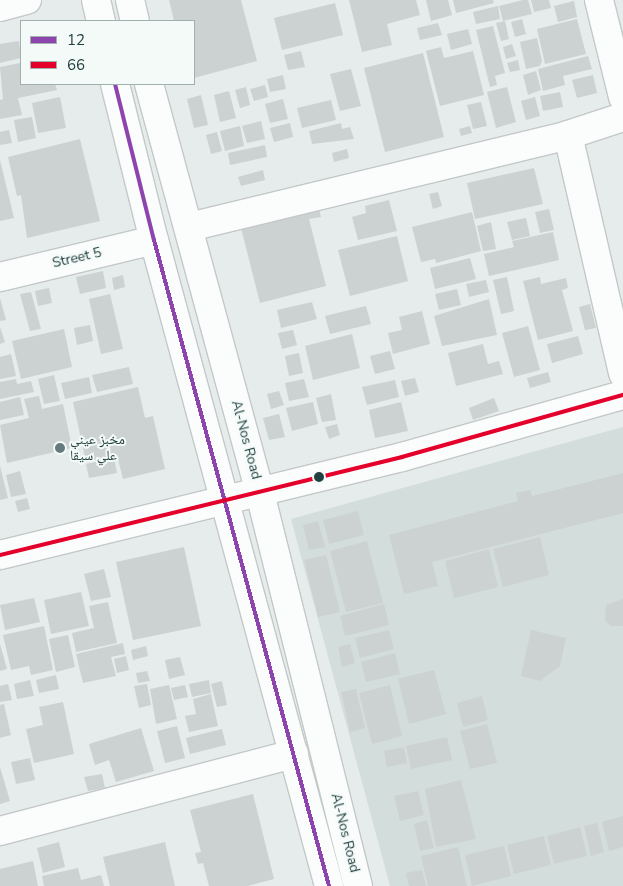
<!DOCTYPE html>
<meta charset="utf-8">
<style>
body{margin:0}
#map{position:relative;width:623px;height:886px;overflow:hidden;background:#e6ebeb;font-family:"Nunito Sans","Noto Naskh Arabic",sans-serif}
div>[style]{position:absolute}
.built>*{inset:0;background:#d3dddc}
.building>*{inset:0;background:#ccd2d1}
.roads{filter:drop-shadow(1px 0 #c3c8c8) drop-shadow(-1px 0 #c3c8c8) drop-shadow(0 1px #c3c8c8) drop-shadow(0 -1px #c3c8c8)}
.minor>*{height:28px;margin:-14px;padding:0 14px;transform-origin:14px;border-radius:14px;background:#fbfcfc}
.secondary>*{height:28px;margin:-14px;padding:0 14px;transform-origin:14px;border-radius:14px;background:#fbfcfc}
.bus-1>*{height:4px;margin:-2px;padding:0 2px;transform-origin:2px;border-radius:2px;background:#8e44ad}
.bus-2>*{height:4px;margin:-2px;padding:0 2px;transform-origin:2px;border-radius:2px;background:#e4002b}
.dots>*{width:14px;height:14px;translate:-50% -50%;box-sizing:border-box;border:2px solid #f4faf8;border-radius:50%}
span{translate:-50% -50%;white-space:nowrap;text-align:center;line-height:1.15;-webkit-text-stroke:4px #f4faf8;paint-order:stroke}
.street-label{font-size:14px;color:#214140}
.poi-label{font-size:14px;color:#214140}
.left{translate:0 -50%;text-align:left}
.legend{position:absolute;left:20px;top:20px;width:175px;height:65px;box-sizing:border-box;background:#f4faf8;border:1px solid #a0b0ae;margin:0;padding:6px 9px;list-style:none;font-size:15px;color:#214140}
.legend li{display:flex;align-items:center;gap:10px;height:25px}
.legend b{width:25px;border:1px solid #a0b0ae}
</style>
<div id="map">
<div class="built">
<div style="clip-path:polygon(623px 427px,623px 886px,390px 886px,291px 519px)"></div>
</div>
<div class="building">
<div style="clip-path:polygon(169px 0,241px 0,257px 61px,194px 78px,194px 21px,174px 21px)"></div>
<div style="clip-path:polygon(349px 0,416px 0,420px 15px,387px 24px,392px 45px,362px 52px)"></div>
<div style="clip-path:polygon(426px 0,448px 0,452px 15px,431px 21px)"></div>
<div style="clip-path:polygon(453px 0,493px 0,494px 3px,456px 13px)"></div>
<div style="clip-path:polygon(523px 0,528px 0,532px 14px,503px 21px,499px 6px)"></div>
<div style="clip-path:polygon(531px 0,549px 0,551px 8px,534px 12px)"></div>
<div style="clip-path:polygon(574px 1px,577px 17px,558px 22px,554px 6px)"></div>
<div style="clip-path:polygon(335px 3px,343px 35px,282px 50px,274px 18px)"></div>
<div style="clip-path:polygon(498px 6px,500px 19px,476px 24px,473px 12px)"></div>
<div style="clip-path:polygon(522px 19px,526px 34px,515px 37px,511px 22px)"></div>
<div style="clip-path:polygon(577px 19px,586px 54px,545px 64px,537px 29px)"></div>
<div style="clip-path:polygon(505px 21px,509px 39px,501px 41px,496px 23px)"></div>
<div style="clip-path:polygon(438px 23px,442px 35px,420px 40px,417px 28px)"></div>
<div style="clip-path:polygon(493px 26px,505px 73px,495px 76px,497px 85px,490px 87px,476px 30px)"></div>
<div style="clip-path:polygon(468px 29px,472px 44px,451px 50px,447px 34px)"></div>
<div style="clip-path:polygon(537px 38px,542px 61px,540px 66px,526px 69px,520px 42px)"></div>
<div style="clip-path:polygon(19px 41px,21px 58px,0 63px,0 44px)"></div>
<div style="clip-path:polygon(512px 44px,516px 56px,506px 59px,503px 47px)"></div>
<div style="clip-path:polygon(441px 47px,444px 58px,473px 51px,484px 95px,440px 106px,426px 51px)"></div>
<div style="clip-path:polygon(301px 51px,305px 67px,288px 70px,284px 55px)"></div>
<div style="clip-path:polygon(423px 53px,444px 137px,385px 152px,364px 68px)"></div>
<div style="clip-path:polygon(588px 56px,592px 69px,563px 76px,565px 85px,543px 91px,538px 69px)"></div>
<div style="clip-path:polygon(518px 60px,520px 70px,510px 72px,507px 63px)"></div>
<div style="clip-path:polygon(20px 63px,21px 84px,55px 84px,57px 90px,18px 98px,22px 115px,0 119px,0 100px,3px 99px,0 67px)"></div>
<div style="clip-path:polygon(351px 69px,361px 106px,340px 111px,330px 74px)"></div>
<div style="clip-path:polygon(536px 71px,541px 90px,528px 95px,523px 75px)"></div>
<div style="clip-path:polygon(283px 75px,286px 89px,270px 92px,267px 79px)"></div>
<div style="clip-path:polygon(593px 75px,597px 93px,577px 98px,572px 80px)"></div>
<div style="clip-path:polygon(265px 85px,268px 97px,254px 101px,250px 89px)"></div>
<div style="clip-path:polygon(246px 87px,250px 105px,240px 108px,235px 90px)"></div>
<div style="clip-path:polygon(507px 87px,516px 122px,496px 128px,487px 92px)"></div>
<div style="clip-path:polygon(229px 91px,236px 118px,220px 122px,214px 95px)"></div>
<div style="clip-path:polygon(560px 92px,563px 107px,543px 111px,540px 96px)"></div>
<div style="clip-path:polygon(201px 95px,208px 125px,194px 128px,187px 99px)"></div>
<div style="clip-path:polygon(60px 97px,66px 128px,38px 133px,32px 103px)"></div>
<div style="clip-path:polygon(535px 97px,540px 116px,526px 120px,521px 101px)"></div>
<div style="clip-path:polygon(283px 99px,288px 119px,270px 123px,265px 104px)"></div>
<div style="clip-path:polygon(331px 100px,336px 120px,302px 128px,297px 108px)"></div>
<div style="clip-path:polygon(481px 102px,487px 126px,473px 129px,467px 105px)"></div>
<div style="clip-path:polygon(32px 117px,36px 138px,18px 142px,14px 120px)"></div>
<div style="clip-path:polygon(261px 121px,265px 139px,247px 143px,242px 126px)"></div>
<div style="clip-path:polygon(290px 123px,293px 137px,274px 142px,270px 128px)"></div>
<div style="clip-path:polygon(341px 123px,342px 129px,350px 127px,354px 139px,312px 144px,309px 131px)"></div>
<div style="clip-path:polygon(240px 126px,244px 146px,225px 151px,220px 131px)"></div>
<div style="clip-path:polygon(470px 126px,472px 133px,461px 136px,459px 129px)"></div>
<div style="clip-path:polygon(9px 130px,12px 143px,0 145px,0 132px)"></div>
<div style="clip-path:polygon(217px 132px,222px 151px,211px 154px,206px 135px)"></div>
<div style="clip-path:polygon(80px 139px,100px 221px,27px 238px,21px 195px,17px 196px,8px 157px)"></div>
<div style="clip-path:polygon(265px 145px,267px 157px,230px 165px,228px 153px)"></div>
<div style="clip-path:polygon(347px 149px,349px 158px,334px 162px,332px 153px)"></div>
<div style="clip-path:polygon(0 160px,14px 218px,0 221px)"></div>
<div style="clip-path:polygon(534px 168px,543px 204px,475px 219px,467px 183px)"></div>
<div style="clip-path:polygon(263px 170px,265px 180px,241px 186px,238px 177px)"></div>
<div style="clip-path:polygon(438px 192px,442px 206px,433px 209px,429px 194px)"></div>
<div style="clip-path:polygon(389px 200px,397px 231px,358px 240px,352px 217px,366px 213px,365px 206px)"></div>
<div style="clip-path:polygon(318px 204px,321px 217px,309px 219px,326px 286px,260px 303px,240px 224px)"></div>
<div style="clip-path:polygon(549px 209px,554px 230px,540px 233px,535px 212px)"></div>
<div style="clip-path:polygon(472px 212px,481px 251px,436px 263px,435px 259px,421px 262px,412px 227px)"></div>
<div style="clip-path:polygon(526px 218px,530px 236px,512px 240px,507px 222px)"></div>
<div style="clip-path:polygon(491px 222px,496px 249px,483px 251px,477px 226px)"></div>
<div style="clip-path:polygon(553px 232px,559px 260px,489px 276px,484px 254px,514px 247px,512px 241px)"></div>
<div style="clip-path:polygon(397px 236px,408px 281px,350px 296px,338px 250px)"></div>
<div style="clip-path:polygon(470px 258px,476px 279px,435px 289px,430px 268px)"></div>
<div style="clip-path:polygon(103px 271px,106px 288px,80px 294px,76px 277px)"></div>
<div style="clip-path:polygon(123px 275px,125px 287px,114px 290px,112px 278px)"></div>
<div style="clip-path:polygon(507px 277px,514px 311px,501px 314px,493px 280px)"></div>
<div style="clip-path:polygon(540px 277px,541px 284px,566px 278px,568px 288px,562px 290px,573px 331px,538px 340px,523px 281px)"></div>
<div style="clip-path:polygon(486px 280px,489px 292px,469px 297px,466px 284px)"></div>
<div style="clip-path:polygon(49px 288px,52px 303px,38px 306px,35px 291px)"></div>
<div style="clip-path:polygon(457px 289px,461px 305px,439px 310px,435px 294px)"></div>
<div style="clip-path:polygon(31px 292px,41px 329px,30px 331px,20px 294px)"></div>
<div style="clip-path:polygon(110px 294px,123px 349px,101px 354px,89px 299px)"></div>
<div style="clip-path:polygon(0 298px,6px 320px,0 321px)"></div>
<div style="clip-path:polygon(489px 299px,497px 335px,442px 346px,434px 316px)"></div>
<div style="clip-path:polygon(312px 302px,317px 319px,281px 328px,277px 310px)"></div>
<div style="clip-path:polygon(590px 304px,596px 328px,585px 330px,579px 307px)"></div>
<div style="clip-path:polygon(366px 306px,371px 324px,330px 334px,325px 316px)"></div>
<div style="clip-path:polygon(422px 311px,430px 344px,393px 354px,388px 333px,402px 330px,399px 317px)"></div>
<div style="clip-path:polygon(90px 325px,93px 341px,77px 345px,74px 328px)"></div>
<div style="clip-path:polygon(528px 326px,540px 370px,514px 377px,502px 333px)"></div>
<div style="clip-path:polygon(0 327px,5px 342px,0 344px)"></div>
<div style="clip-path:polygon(64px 329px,72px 367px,21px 379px,12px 341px)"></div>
<div style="clip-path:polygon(293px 330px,297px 345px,282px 349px,278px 333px)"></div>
<div style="clip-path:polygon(352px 334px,360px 368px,313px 380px,305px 346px)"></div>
<div style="clip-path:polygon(578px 336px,583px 354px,552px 363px,547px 344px)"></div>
<div style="clip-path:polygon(483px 344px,488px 364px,499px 361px,503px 374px,456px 386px,448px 353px)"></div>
<div style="clip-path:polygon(390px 351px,395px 369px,375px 374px,370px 356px)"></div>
<div style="clip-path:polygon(299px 353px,303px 373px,289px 376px,285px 356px)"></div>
<div style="clip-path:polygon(11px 354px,16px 376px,0 379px,0 357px)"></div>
<div style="clip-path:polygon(129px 367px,133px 384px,97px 392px,92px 375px)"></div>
<div style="clip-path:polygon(548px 372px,551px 382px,530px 388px,527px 378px)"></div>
<div style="clip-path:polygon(54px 375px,60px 401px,44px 404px,38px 379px)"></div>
<div style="clip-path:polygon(89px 377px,92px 393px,65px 399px,61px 383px)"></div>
<div style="clip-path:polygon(415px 378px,419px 392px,405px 396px,401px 381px)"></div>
<div style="clip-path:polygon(16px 379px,17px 384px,31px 381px,34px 392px,0 399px,0 382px)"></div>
<div style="clip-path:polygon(304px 379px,309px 397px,289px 401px,285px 383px)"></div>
<div style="clip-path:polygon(395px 380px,399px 397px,367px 405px,362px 387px)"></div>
<div style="clip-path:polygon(138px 387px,145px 418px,153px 416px,165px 469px,123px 479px,117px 455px,86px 462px,73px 402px)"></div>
<div style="clip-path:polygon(279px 391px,284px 405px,271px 409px,267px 394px)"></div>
<div style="clip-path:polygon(331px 394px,336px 420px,322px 422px,316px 398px)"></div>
<div style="clip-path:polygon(39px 396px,42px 409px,63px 404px,72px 448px,7px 463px,0 425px,29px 418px,24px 399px)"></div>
<div style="clip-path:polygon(20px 397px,24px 415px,0 420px,0 402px)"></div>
<div style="clip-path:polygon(494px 398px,499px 411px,473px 420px,469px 408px)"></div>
<div style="clip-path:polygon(313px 402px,318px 424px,292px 431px,286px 408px)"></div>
<div style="clip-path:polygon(401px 402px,408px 431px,375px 438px,369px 410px)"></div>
<div style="clip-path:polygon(279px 414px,285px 437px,269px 440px,263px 418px)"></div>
<div style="clip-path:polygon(337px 424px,340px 435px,329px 439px,325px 427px)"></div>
<div style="clip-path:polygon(114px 458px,117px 473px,89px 478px,86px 464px)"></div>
<div style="clip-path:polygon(0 466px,8px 498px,0 500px)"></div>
<div style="clip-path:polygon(20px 471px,26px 494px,11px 497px,6px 475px)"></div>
<div style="clip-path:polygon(623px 473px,623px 513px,432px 562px,438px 586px,404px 594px,389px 535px,518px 501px,516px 493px,530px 490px,532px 496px)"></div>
<div style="clip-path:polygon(27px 498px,30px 509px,18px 512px,15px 501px)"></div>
<div style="clip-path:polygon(358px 511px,364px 535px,329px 544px,323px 520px)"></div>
<div style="clip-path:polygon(318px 521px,325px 547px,309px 550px,303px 525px)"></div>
<div style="clip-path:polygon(540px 537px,549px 575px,503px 587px,493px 549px)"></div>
<div style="clip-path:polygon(367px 541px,383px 603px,346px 612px,330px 551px)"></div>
<div style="clip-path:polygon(184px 547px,201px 626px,133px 640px,116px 562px)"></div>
<div style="clip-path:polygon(489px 549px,498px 587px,454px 598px,445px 561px)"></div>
<div style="clip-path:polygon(326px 555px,340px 612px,318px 617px,304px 560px)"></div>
<div style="clip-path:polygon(104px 569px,111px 597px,91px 601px,84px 574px)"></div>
<div style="clip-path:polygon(81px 592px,89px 626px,51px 634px,44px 600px)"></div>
<div style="clip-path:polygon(34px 598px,40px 622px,5px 630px,0 605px)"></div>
<div style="clip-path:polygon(623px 599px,623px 626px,611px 626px,605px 621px,606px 605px)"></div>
<div style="clip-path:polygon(108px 602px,117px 643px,76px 652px,72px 633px,94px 628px,89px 606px)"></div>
<div style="clip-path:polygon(384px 604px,389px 625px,345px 636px,340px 616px)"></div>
<div style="clip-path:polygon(44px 626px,53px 670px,31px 675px,29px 666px,11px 670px,3px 635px)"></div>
<div style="clip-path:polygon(389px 630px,394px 649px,360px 658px,355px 638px)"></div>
<div style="clip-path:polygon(531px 630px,566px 638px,560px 666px,540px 681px,521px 676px)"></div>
<div style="clip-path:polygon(68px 635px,75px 667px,56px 672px,49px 639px)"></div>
<div style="clip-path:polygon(123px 643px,125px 654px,111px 657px,116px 676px,83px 683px,76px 654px)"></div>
<div style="clip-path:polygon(0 644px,7px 669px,0 671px)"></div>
<div style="clip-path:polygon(350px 644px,355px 663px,342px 667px,338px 647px)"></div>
<div style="clip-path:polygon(146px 646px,148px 656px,133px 660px,131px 650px)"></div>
<div style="clip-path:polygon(395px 653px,400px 674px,366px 682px,361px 662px)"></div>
<div style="clip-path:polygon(126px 656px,129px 670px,117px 673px,114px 659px)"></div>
<div style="clip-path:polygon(180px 657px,185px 675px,169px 679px,165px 660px)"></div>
<div style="clip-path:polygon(434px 670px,446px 714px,409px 724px,398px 679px)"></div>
<div style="clip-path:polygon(147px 671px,150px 681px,138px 683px,136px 673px)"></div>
<div style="clip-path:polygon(56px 675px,59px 689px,39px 693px,36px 680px)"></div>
<div style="clip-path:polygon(30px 680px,34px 696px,17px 699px,14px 684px)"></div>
<div style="clip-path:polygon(209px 680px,211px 693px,192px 697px,189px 684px)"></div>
<div style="clip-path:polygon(222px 681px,227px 705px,217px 707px,211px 684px)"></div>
<div style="clip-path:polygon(8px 684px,12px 700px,0 702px,0 686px)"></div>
<div style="clip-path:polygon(147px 684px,151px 705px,139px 708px,134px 686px)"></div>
<div style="clip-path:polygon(169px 685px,177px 719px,156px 724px,150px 689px)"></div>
<div style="clip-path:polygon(185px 685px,188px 697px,174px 700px,171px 688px)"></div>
<div style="clip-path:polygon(390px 685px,402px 736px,372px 744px,359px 693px)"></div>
<div style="clip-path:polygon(356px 689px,365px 728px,350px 732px,341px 692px)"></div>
<div style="clip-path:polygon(211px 694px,218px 726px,189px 732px,185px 716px,196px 714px,193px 699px)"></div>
<div style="clip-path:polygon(482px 696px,488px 720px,463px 727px,457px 703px)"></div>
<div style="clip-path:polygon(63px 702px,74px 754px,34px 763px,26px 729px,43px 725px,39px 707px)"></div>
<div style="clip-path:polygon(4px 704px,11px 735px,0 738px,0 705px)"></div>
<div style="clip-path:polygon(487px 724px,497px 763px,470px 769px,460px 731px)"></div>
<div style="clip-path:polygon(177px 726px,185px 758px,165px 763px,157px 731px)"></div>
<div style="clip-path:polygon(141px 728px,154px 771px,116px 782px,109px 760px,95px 765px,89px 744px)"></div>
<div style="clip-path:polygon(222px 729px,226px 745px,190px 754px,186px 738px)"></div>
<div style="clip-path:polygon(447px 737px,452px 760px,411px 769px,406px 746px)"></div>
<div style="clip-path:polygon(404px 747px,407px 763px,387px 767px,384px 751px)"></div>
<div style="clip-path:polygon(30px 758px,35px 780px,16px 784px,11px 762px)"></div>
<div style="clip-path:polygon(0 767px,10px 801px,0 804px)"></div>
<div style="clip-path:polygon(102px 774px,105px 788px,88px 791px,84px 777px)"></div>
<div style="clip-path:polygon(461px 780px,476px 839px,436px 847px,425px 789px)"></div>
<div style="clip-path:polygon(418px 791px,424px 815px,400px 821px,394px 796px)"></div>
<div style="clip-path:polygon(253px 794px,274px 879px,247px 886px,209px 886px,203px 863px,198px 864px,195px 853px,201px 852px,190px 810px)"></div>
<div style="clip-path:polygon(623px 816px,623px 847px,609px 851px,602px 822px)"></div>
<div style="clip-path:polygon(427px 820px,434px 848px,420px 851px,414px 824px)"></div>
<div style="clip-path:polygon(597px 823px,604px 852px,591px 856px,584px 826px)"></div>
<div style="clip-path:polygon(580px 827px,587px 856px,554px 864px,547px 836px)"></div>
<div style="clip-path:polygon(544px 836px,551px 865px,514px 874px,507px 845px)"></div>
<div style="clip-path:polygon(59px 842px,65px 867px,43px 873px,37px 848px)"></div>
<div style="clip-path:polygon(165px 842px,175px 886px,110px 886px,103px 857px)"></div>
<div style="clip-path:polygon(504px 846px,511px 876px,472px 886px,465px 855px)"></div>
<div style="clip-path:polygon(458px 847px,467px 886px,428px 886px,421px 856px)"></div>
<div style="clip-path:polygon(33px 861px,38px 886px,0 886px,0 869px)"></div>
<div style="clip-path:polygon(78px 868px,81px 880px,101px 875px,104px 886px,44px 886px,42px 876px)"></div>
<div style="clip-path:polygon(422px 870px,426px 886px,409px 886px,406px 873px)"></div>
</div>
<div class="roads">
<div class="minor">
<div style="left:599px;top:0;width:100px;rotate:76.1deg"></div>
<div style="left:0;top:7px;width:28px;rotate:-15deg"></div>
<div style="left:568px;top:135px;width:245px;rotate:77deg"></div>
<div style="left:189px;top:227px;width:390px;rotate:-13.6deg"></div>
<div style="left:568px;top:135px;width:58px;rotate:-18.1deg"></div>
<div style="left:0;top:277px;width:158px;rotate:-13.5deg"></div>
<div style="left:0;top:555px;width:414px;rotate:-13.7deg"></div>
<div style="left:402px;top:457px;width:230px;rotate:-15.7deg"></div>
<div style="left:0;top:831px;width:304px;rotate:-14.7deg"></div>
</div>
<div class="secondary">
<div style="left:96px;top:0;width:22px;rotate:77deg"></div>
<div style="left:130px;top:0;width:22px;rotate:77deg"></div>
<div style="left:115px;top:84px;width:161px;rotate:76deg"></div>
<div style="left:154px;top:240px;width:669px;rotate:74.84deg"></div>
<div style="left:149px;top:84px;width:420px;rotate:74.8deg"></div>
<div style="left:259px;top:489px;width:409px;rotate:76deg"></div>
</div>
</div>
<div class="bus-1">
<div style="left:115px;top:84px;width:161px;rotate:76deg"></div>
<div style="left:154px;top:240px;width:669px;rotate:74.84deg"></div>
</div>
<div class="bus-2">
<div style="left:0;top:555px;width:414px;rotate:-13.7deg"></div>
<div style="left:402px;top:457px;width:230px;rotate:-15.7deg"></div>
</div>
<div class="dots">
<div style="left:60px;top:448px;background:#667c7c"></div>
<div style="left:319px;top:477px;background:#214140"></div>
</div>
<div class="street-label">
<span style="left:77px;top:258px;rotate:-13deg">Street 5</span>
<span style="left:246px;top:440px;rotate:75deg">Al-Nos Road</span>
<span style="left:345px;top:833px;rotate:76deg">Al-Nos Road</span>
</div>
<div class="poi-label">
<span class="left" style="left:70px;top:448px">مخبز عيني<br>علي سيقا</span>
</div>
<ul class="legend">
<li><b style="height:6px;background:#8e44ad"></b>12</li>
<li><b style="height:6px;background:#e4002b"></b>66</li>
</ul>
</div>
